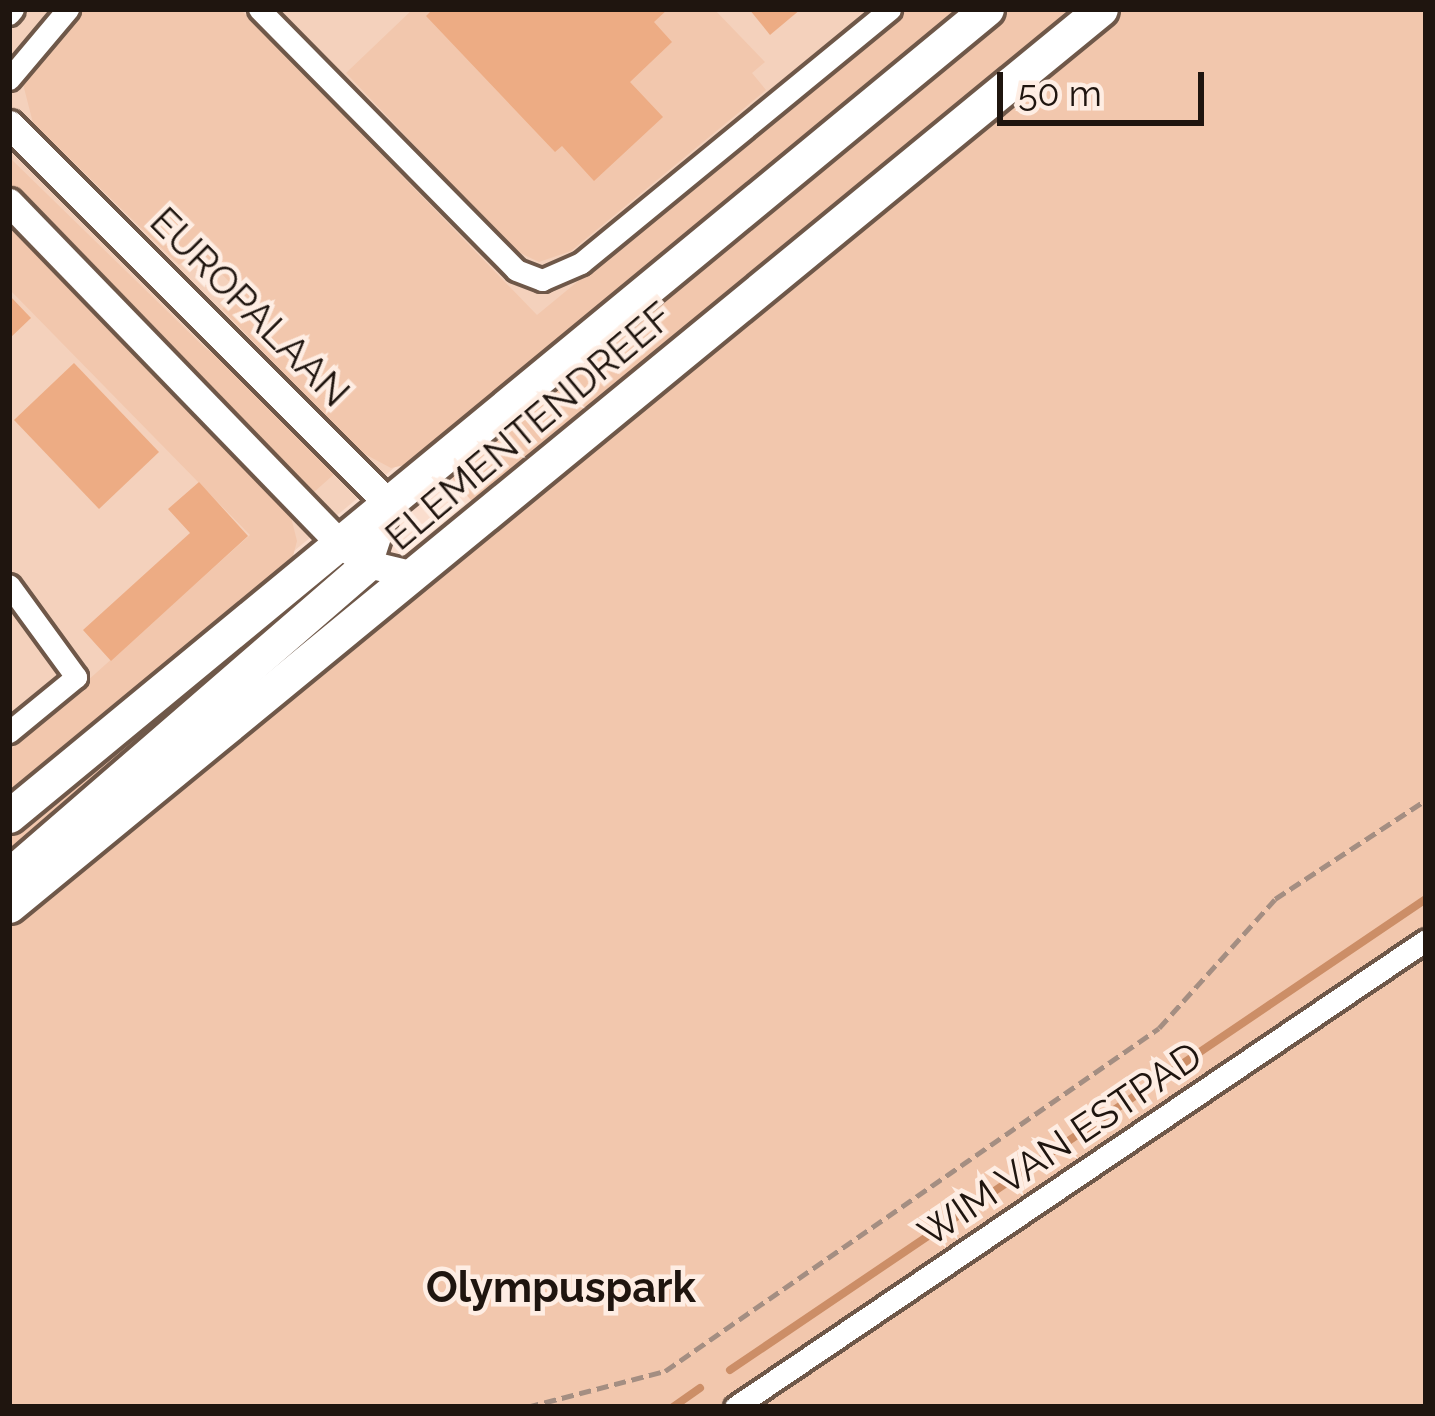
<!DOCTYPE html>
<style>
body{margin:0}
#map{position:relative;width:1435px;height:1416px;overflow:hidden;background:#faddcd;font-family:Raleway,sans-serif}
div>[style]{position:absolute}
.built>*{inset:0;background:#f4d1bc}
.green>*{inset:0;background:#f2c7ad}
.stream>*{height:8px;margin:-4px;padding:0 4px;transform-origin:4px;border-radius:4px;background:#cc8e67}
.building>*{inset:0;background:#edac84}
.path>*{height:4.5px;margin-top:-2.25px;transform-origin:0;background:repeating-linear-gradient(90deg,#a48e82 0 12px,transparent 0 18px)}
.roads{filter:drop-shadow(3px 0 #6f5849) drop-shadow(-3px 0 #6f5849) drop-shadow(0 3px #6f5849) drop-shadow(0 -3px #6f5849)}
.minor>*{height:21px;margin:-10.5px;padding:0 10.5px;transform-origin:10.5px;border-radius:10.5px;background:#fff}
.tertiary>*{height:27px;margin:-13.5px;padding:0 13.5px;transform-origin:13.5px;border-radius:13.5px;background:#fff}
.secondary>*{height:33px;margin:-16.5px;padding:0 16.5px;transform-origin:16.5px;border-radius:16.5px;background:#fff}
span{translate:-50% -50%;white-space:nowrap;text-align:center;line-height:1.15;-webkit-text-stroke:9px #feede3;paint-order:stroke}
.street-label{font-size:39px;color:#1f150f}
.neighbourhood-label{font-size:42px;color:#1f150f;font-weight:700}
.frame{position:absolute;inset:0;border:12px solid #1f150f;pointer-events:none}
.scale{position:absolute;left:997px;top:72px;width:207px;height:54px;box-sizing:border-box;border:6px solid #1f150f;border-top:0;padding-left:15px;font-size:36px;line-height:42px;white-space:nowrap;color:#1f150f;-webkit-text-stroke:9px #feede3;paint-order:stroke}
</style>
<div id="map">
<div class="built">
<div style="clip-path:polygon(9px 9px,946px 9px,9px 788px)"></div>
</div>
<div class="green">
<div style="clip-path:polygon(81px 9px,240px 9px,537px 315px,908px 9px,965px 9px,414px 463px,391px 468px,357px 450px,222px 309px,239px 292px,197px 248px,179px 265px,33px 123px,23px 84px)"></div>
<div style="clip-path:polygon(413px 9px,714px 9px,765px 62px,752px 73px,766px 90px,571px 251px,539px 262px,514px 250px,346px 73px)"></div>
<div style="clip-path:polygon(1008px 9px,1079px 9px,476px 506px,447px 472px)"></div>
<div style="clip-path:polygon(1122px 9px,1426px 9px,1426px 1407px,9px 1407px,9px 927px)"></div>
<div style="clip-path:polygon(9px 157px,204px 347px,263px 390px,341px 468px,313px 493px,9px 183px)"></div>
<div style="clip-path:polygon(9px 221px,289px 509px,297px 541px,291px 564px,9px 798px,9px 751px,250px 535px,9px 289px)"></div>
<div style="clip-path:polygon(291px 600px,304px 617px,9px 865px,9px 833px)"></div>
</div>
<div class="stream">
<div style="left:730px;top:1370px;width:840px;rotate:-34.09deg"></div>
<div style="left:673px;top:1407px;width:33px;rotate:-35deg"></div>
</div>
<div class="building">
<div style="clip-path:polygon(433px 9px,668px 9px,654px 22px,672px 42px,630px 82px,663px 117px,594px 181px,562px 146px,555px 152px,426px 16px)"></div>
<div style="clip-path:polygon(749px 9px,801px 9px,770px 35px)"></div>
<div style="clip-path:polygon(9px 295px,31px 318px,9px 339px)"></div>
<div style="clip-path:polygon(74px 363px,159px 452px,99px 509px,14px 420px)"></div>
<div style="clip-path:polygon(199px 482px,248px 536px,111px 661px,83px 630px,190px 533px,168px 509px)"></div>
</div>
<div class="path">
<div style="left:527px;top:1407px;width:143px;rotate:-14.6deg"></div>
<div style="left:665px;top:1371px;width:601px;rotate:-34.77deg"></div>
<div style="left:1159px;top:1028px;width:173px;rotate:-48deg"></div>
<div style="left:1275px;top:899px;width:181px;rotate:-33.3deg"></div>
</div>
<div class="roads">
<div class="minor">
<div style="left:259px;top:9px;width:366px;rotate:45.4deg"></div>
<div style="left:516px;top:270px;width:28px;rotate:21deg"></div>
<div style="left:542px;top:280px;width:43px;rotate:-23.6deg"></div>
<div style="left:581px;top:263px;width:400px;rotate:-39.4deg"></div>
<div style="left:9px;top:14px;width:6px;rotate:-51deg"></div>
<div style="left:9px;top:79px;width:92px;rotate:-49.9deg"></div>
<div style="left:9px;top:585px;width:114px;rotate:53.9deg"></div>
<div style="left:76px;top:677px;width:87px;rotate:140.6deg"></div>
<div style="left:735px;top:1407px;width:834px;rotate:-34.05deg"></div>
</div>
<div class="tertiary">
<div style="left:9px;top:124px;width:536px;rotate:45deg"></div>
<div style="left:388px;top:503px;width:64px;rotate:108.2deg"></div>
<div style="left:9px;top:202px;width:475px;rotate:45.9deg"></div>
<div style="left:339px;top:543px;width:36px;rotate:36deg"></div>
<div style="left:368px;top:564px;width:47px;rotate:13.4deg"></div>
</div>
<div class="secondary">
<div style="left:9px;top:816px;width:1268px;rotate:-39.53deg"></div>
<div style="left:9px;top:875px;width:475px;rotate:-40.9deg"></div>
<div style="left:9px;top:906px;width:1413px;rotate:-39.4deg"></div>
</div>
</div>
<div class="street-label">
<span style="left:250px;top:307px;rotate:45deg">EUROPALAAN</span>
<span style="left:529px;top:426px;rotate:-40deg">ELEMENTENDREEF</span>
<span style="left:1060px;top:1144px;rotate:-34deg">WIM VAN ESTPAD</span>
</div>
<div class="neighbourhood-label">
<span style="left:561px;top:1288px">Olympuspark</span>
</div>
<div class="frame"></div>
<div class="scale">50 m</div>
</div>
